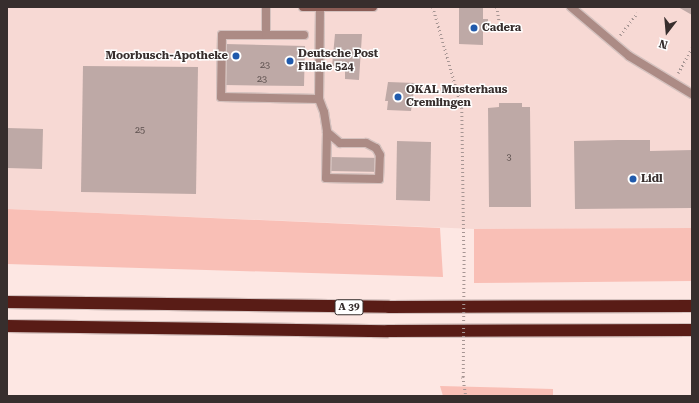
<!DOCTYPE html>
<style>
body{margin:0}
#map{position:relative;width:699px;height:403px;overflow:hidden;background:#fde7e3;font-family:"Roboto Serif",serif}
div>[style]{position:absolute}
.built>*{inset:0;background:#f7d9d4}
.green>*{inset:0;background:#f9bfb6}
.building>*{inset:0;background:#bea9a6}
.path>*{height:2.5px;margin-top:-1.25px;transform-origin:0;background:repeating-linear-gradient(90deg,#a69593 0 1px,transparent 0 4px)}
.roads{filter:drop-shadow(1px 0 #d5c2bf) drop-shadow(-1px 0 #d5c2bf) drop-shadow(0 1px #d5c2bf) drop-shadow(0 -1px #d5c2bf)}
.lane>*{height:8px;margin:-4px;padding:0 4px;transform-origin:4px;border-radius:4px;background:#ac8b85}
.secondary>*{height:8px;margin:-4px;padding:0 4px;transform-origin:4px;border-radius:4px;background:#8a5c55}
.highway>*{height:12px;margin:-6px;padding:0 6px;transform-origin:6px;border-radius:6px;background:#591c16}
.path-bridge>*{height:2.5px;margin-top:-1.25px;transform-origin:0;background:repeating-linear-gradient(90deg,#a69593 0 1px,transparent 0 4px)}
.dots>*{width:11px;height:11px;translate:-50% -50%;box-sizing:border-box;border:2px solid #fff;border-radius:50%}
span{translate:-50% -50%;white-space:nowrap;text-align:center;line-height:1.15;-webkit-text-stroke:3px #fff;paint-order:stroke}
.number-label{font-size:9px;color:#594d4b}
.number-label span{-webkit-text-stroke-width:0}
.shield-label span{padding:1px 3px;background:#fff;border:1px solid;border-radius:3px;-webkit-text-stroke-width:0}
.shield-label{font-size:10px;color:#372e2d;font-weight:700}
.poi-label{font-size:11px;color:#372e2d;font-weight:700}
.left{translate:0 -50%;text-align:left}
.right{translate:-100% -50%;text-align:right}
.frame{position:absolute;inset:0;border:8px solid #372e2d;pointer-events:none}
.north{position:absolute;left:647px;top:12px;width:40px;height:40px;-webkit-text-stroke:3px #fff;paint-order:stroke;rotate:196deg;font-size:11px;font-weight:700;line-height:16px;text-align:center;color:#372e2d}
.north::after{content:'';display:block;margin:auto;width:14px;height:18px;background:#372e2d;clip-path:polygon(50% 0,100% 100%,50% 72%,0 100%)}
</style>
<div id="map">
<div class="built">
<div style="clip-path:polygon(7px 7px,692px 7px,692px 228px,474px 229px,7px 209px)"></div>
</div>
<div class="green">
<div style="clip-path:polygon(7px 209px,440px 228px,443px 277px,7px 264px)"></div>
<div style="clip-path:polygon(692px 228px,692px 281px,474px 283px,474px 229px)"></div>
<div style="clip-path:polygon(440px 386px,553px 389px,553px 396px,443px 396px)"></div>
</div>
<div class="building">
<div style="clip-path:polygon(459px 7px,483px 7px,483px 19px,488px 19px,488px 31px,483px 31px,483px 45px,459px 44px)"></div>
<div style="clip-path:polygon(678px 7px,692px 7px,692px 15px)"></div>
<div style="clip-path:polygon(335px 34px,362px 34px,359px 80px,345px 79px,345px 66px,332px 66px)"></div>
<div style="clip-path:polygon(225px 44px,305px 46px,304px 86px,224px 85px)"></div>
<div style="clip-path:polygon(83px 66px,198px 67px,196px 194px,81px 192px)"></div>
<div style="clip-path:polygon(388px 82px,415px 83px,411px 111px,387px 110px,388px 101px,385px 101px)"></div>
<div style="clip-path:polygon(499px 103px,522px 103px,522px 107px,530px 107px,531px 207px,489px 207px,488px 108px,499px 107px)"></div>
<div style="clip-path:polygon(7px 128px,43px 129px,42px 169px,7px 168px)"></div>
<div style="clip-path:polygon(618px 140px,650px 140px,650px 151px,692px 150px,692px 208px,575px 209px,574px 141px)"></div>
<div style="clip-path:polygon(397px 141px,431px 142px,430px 201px,396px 200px)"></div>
<div style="clip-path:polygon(330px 157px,383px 158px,382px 172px,330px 171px)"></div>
</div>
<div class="path">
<div style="left:433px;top:7px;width:105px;rotate:74deg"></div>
<div style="left:462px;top:108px;width:137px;rotate:89.2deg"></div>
<div style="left:497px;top:7px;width:13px;rotate:81deg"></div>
<div style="left:620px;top:35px;width:28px;rotate:-52deg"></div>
<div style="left:678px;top:73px;width:29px;rotate:-61deg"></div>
<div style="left:463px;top:377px;width:19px;rotate:81deg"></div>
</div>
<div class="roads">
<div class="lane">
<div style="left:266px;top:7px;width:28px;rotate:90deg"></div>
<div style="left:266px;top:35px;width:44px;rotate:180deg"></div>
<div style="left:222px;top:35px;width:62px;rotate:90.9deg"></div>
<div style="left:221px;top:97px;width:98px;rotate:1.2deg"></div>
<div style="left:320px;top:7px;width:92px;rotate:90.6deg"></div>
<div style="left:319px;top:99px;width:14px;rotate:69deg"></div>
<div style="left:324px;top:112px;width:20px;rotate:81deg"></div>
<div style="left:327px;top:132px;width:46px;rotate:91.2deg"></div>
<div style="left:326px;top:178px;width:53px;rotate:1.1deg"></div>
<div style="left:379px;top:179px;width:24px;rotate:-88deg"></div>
<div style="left:380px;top:155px;width:8px;rotate:-120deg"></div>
<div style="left:376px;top:148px;width:11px;rotate:-153deg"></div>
<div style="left:366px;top:143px;width:26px;rotate:180deg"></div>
<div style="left:340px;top:143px;width:17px;rotate:-140deg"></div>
<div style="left:571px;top:7px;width:76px;rotate:40.2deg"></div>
<div style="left:629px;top:56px;width:74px;rotate:31.1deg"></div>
<div style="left:266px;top:35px;width:38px"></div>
</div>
<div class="secondary">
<div style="left:303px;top:7px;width:70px"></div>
</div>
<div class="highway">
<div style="left:7px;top:302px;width:382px;rotate:0.7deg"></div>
<div style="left:389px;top:307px;width:303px;rotate:-0.2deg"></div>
<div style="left:7px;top:326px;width:381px;rotate:0.8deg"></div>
<div style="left:388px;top:331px;width:304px;rotate:-0.2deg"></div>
</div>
</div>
<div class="path-bridge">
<div style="left:463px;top:377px;width:132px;rotate:-89.6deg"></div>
</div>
<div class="dots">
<div style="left:474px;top:28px;background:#205aac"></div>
<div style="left:236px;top:56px;background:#205aac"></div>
<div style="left:290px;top:61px;background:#205aac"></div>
<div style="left:398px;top:97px;background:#205aac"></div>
<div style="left:633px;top:179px;background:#205aac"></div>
</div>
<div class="number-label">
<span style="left:265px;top:65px">23</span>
<span style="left:262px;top:79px">23</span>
<span style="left:140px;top:130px">25</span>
<span style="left:509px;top:157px">3</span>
</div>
<div class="shield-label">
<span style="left:349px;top:307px">A 39</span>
</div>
<div class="poi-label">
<span class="left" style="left:482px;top:28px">Cadera</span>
<span class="left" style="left:298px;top:61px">Deutsche Post<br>Filiale 524</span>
<span class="right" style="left:228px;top:56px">Moorbusch-Apotheke</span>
<span class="left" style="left:406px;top:97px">OKAL Musterhaus<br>Cremlingen</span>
<span class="left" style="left:641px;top:179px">Lidl</span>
</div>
<div class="frame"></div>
<div class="north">N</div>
</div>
